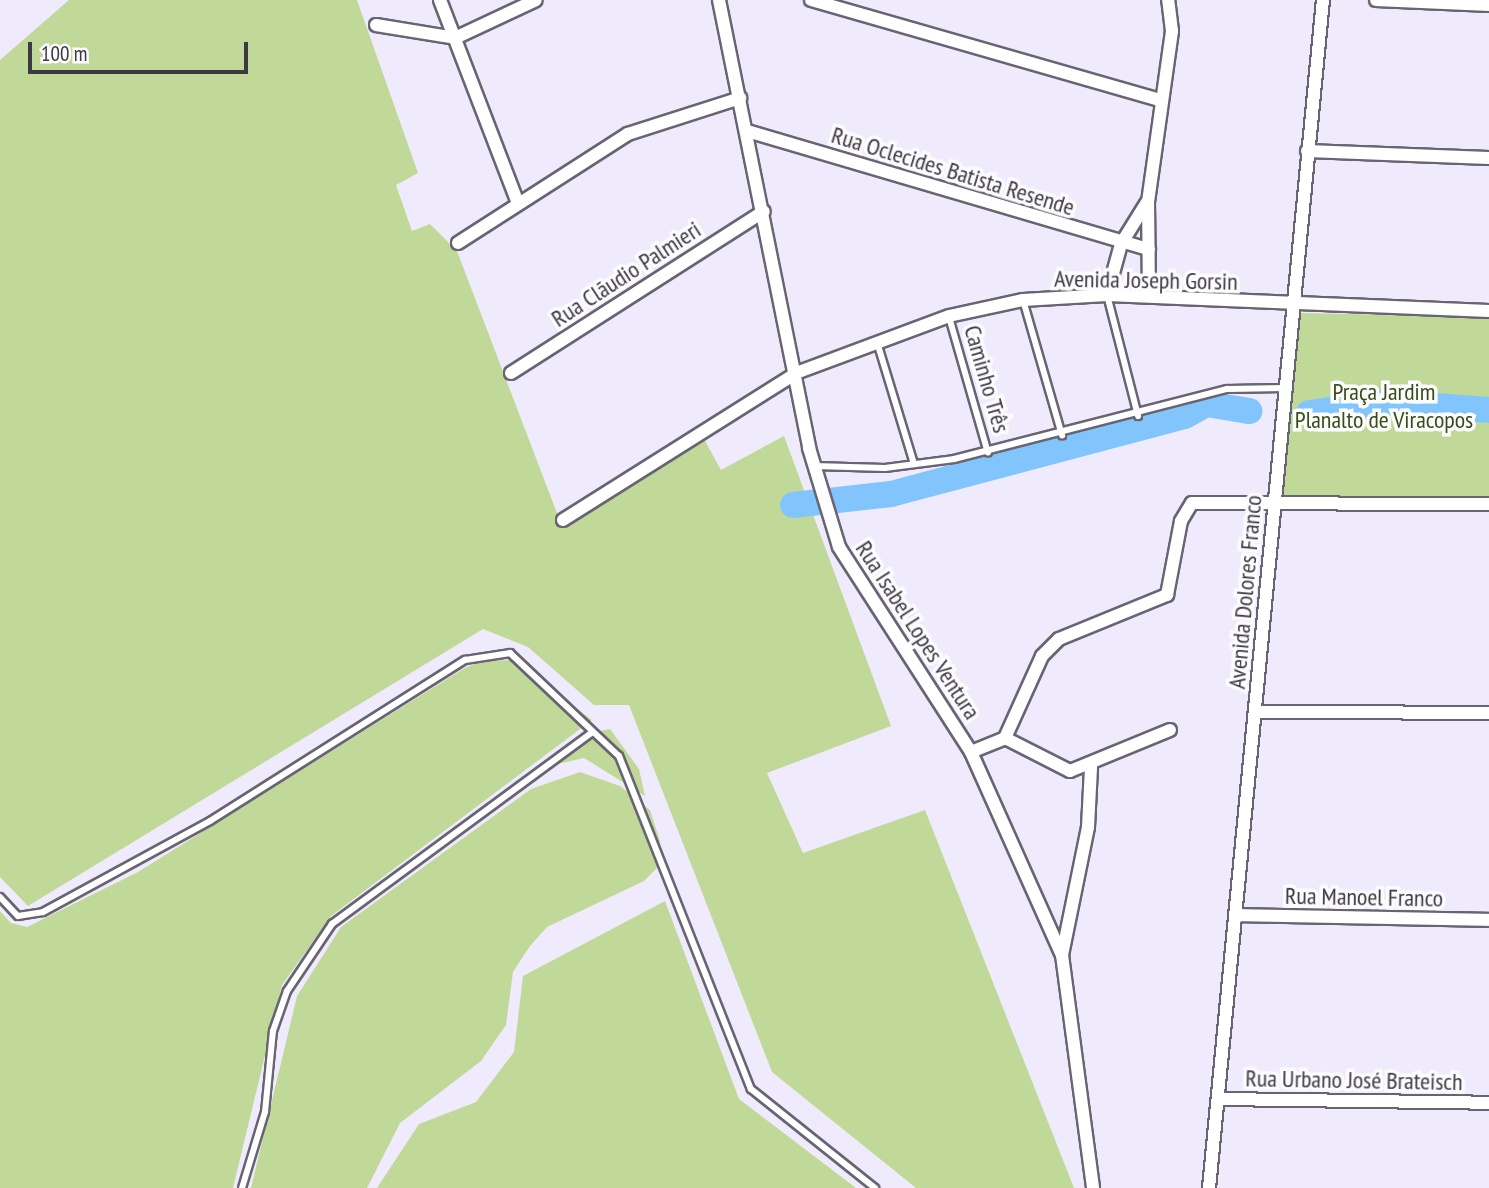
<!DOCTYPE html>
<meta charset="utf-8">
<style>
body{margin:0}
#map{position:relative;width:1489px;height:1188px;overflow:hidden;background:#f0ebfc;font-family:"PT Sans Narrow",sans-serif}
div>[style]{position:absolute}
.green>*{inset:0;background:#c0d998}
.river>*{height:26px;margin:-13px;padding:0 13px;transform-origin:13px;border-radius:13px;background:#81c5fc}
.roads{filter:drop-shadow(2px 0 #686472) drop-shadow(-2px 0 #686472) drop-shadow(0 2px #686472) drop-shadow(0 -2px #686472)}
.service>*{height:6px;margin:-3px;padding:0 3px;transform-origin:3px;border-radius:3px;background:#fff}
.minor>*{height:12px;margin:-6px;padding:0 6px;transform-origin:6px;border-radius:6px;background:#fff}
span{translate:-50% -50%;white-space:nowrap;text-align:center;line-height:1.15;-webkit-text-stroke:7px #fcfbfe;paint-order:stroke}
.street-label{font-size:24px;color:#3c3a40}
.park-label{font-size:24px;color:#3a4c16}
.scale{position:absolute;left:28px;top:42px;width:220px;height:32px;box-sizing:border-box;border:4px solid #3c3a40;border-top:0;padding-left:9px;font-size:21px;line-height:24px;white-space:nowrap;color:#3c3a40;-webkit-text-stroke:5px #fcfbfe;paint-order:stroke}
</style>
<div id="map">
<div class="green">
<div style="clip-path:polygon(69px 0,357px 0,418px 173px,396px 185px,412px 231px,430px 224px,457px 251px,560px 521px,704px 439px,721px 470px,784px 436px,891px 726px,767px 773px,803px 853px,925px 810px,1074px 1188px,916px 1188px,772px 1072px,629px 705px,594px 705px,528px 647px,483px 629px,28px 906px,0 877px,0 60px)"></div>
<div style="clip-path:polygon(1300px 313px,1489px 317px,1489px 499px,1279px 498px)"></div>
<div style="clip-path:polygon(511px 660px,592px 720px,331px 916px,282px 985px,233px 1188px,0 1188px,0 911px,11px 923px,27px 927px,138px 872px,463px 669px,480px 661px)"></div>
<div style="clip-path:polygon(610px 729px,639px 769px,645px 796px,584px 758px,549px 766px,594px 732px)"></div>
<div style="clip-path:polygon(580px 772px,620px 786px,650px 810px,660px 841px,657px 868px,644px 881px,547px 927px,530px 946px,513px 972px,506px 1025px,481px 1061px,400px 1123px,367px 1188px,251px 1188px,297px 996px,341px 927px,531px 789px)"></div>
<div style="clip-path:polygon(665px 901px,739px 1099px,856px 1188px,377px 1188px,419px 1124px,476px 1102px,514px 1052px,523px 976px)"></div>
</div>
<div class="river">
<div style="left:1309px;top:413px;width:77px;rotate:-8.2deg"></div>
<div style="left:1385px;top:402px;width:104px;rotate:4.4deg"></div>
<div style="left:793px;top:505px;width:99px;rotate:-6.4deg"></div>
<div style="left:891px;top:494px;width:304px;rotate:-14.9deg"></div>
<div style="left:1185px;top:416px;width:25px;rotate:-29deg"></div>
<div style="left:1207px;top:404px;width:43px;rotate:9.5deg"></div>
</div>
<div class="roads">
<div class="service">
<div style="left:1107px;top:295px;width:125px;rotate:75.6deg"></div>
<div style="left:1023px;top:300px;width:141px;rotate:73.9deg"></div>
<div style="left:949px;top:317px;width:141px;rotate:74deg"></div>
<div style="left:877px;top:342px;width:127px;rotate:73.1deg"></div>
<div style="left:814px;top:466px;width:71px;rotate:1.6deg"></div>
<div style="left:885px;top:468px;width:70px;rotate:-7.4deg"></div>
<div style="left:954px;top:459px;width:282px;rotate:-14.4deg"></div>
<div style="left:1227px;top:389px;width:57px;rotate:-1deg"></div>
<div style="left:0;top:897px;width:26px;rotate:47deg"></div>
<div style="left:18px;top:916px;width:25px;rotate:-9deg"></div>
<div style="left:43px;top:912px;width:190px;rotate:-28.6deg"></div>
<div style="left:210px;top:821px;width:302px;rotate:-32.3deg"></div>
<div style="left:465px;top:660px;width:46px;rotate:-8.8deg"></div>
<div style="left:510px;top:653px;width:150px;rotate:43.4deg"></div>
<div style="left:619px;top:756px;width:358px;rotate:68.4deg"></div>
<div style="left:751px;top:1089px;width:159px;rotate:38.6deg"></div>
<div style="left:242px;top:1188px;width:79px;rotate:-73.2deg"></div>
<div style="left:265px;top:1112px;width:81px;rotate:-84.4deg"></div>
<div style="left:273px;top:1031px;width:42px;rotate:-70.7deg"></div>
<div style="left:287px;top:991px;width:81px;rotate:-56.1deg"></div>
<div style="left:332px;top:924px;width:323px;rotate:-36.4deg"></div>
</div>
<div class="minor">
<div style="left:440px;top:0;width:217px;rotate:69deg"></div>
<div style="left:719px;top:0;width:457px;rotate:78.6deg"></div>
<div style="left:809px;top:448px;width:103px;rotate:73.1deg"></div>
<div style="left:839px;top:547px;width:244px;rotate:57.2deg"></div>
<div style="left:971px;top:752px;width:222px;rotate:65.9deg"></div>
<div style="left:1062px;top:955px;width:235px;rotate:82.4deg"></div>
<div style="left:811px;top:0;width:360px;rotate:16deg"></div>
<div style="left:1376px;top:0;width:113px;rotate:2.5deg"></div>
<div style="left:376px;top:25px;width:80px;rotate:9.3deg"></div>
<div style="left:455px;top:38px;width:89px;rotate:-25.1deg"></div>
<div style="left:747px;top:131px;width:419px;rotate:16.4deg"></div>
<div style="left:1307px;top:151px;width:182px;rotate:2.2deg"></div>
<div style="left:458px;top:243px;width:202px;rotate:-32.7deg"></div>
<div style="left:628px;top:134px;width:118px;rotate:-17.8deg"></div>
<div style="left:1107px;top:295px;width:53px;rotate:-74.6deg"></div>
<div style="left:1121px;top:244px;width:49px;rotate:-58.2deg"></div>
<div style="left:1149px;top:296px;width:94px;rotate:-90.6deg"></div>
<div style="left:1148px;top:202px;width:173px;rotate:-82deg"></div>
<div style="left:1172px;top:31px;width:31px;rotate:-97deg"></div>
<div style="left:511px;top:373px;width:300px;rotate:-32.6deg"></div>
<div style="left:563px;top:520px;width:275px;rotate:-32.2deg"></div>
<div style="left:796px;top:373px;width:163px;rotate:-20.4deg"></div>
<div style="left:949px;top:316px;width:76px;rotate:-12.2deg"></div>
<div style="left:1023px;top:300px;width:84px;rotate:-3.4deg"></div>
<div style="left:1107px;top:295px;width:382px;rotate:2.4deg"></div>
<div style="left:1257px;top:712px;width:232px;rotate:0.2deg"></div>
<div style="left:1005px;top:738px;width:73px;rotate:26.9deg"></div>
<div style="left:1070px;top:771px;width:108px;rotate:-22.3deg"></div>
<div style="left:971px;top:752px;width:37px;rotate:-22deg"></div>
<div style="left:1005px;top:738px;width:90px;rotate:-65.7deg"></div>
<div style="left:1042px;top:656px;width:24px;rotate:-45deg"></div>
<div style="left:1059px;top:639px;width:117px;rotate:-22.2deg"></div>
<div style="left:1167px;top:595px;width:75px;rotate:-79.3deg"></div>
<div style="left:1181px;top:521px;width:21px;rotate:-59deg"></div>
<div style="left:1192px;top:503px;width:297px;rotate:0.2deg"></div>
<div style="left:1238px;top:915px;width:251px;rotate:1.1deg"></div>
<div style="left:1062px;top:955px;width:131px;rotate:-78.5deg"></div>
<div style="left:1088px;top:827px;width:60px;rotate:-87.1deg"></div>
<div style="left:1219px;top:1099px;width:270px;rotate:0.8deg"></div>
<div style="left:1209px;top:1188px;width:1193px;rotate:-84.52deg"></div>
</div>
</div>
<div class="street-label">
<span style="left:953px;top:171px;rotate:17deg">Rua Oclecides Batista Resende</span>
<span style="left:626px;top:274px;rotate:-33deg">Rua Clãudio Palmieri</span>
<span style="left:1146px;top:280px;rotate:1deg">Avenida Joseph Gorsin</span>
<span style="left:987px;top:379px;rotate:74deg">Caminho Três</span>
<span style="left:1245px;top:592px;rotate:-85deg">Avenida Dolores Franco</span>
<span style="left:918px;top:630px;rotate:57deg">Rua Isabel Lopes Ventura</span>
<span style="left:1364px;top:897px;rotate:1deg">Rua Manoel Franco</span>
<span style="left:1354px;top:1080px;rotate:1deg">Rua Urbano José Brateisch</span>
</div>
<div class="park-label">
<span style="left:1384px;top:406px">Praça Jardim<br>Planalto de Viracopos</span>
</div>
<div class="scale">100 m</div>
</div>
